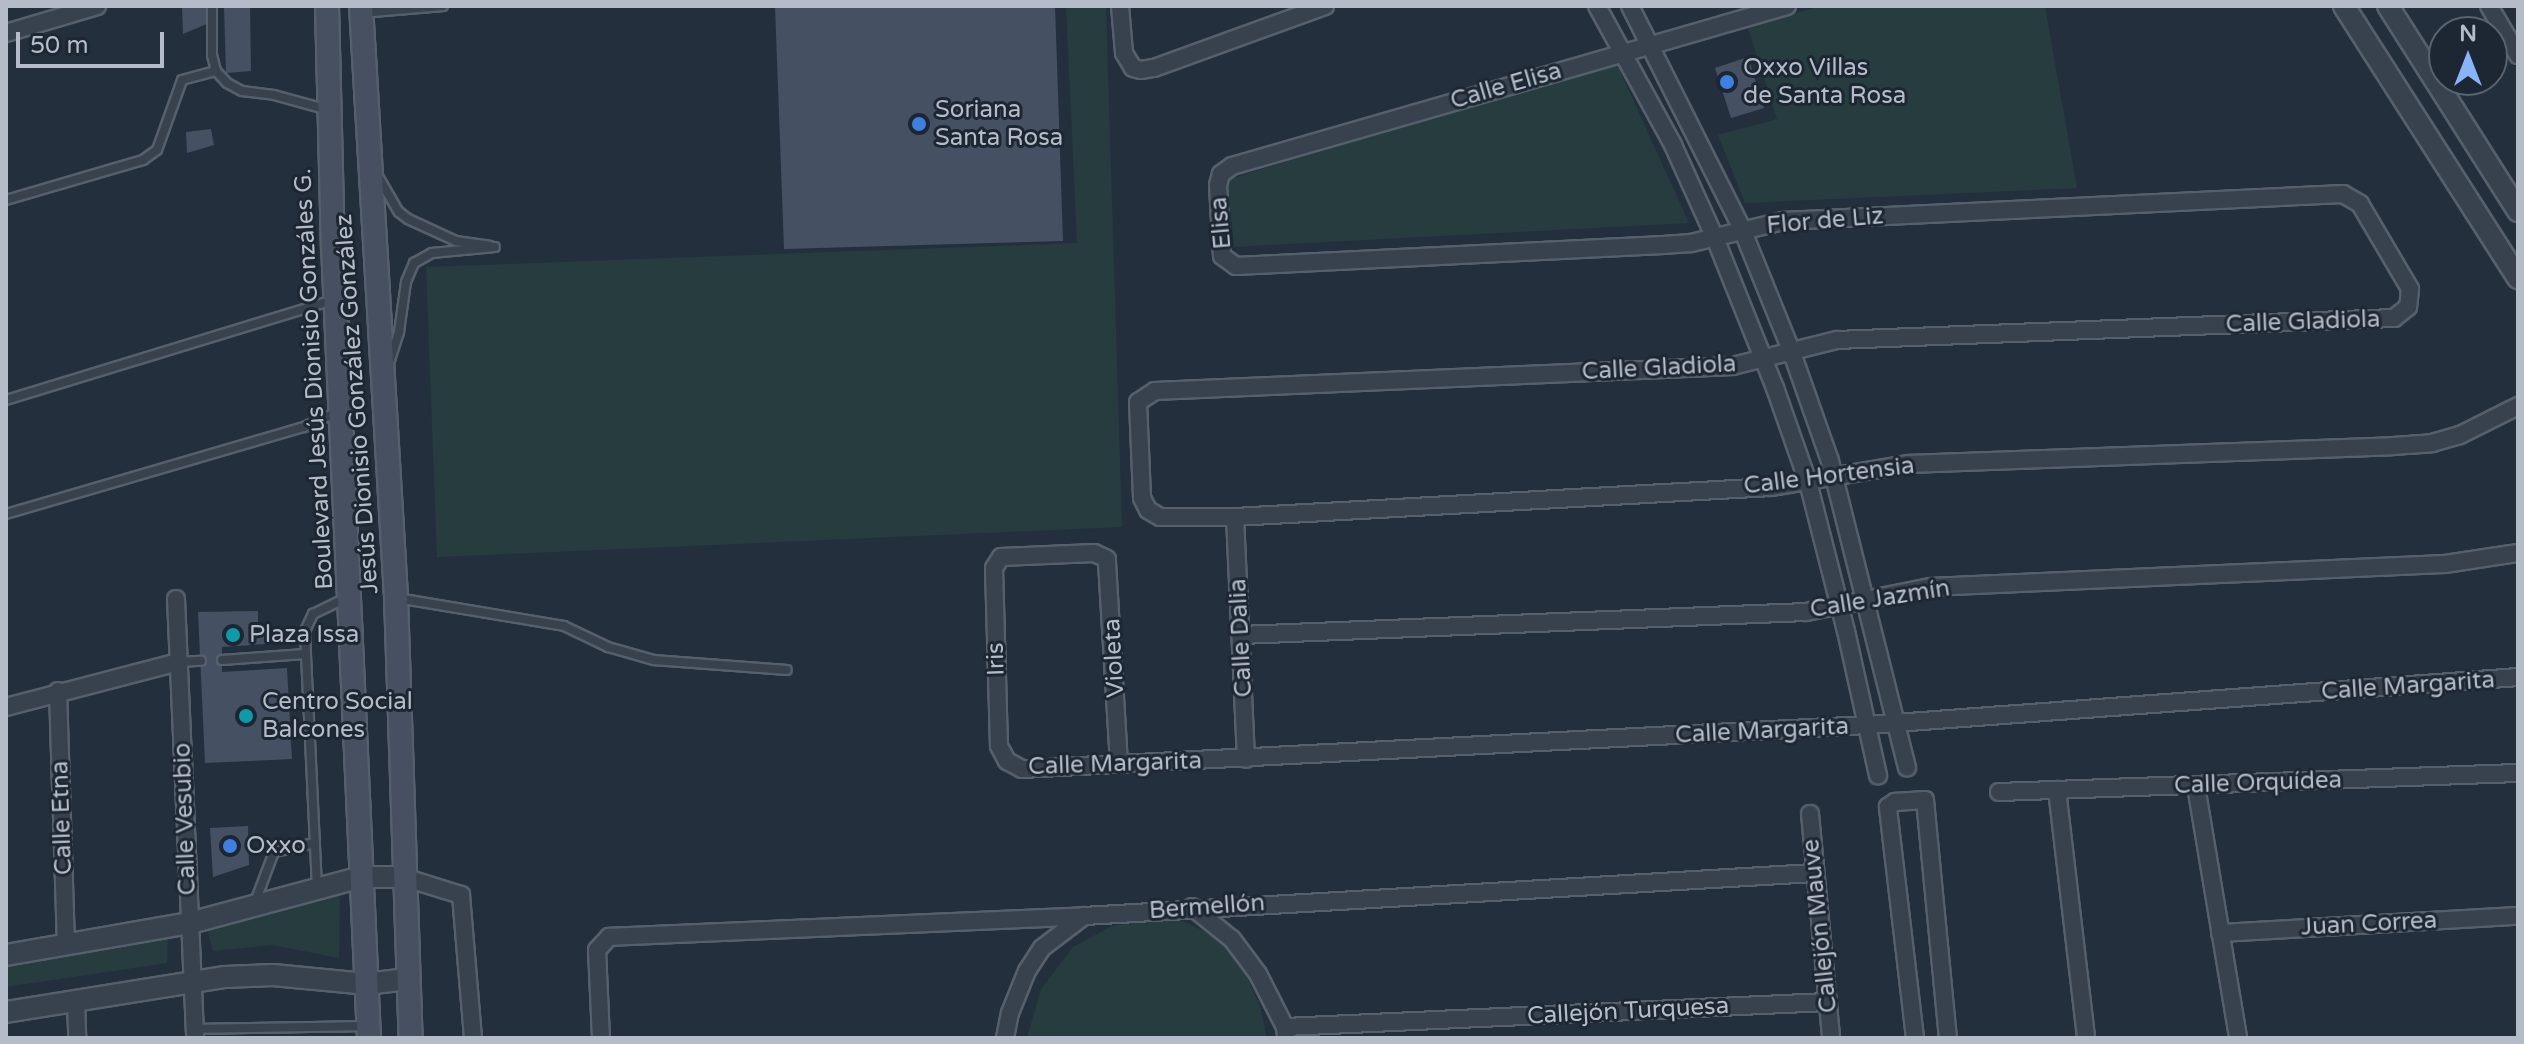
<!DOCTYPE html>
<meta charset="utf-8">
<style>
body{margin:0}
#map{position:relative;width:2524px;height:1044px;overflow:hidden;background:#242f3e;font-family:"Varela Round",sans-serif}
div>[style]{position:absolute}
.green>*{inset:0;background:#263c3f}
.building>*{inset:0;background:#455162}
.roads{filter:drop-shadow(2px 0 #565f6c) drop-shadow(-2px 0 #565f6c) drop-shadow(0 2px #565f6c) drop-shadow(0 -2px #565f6c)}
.service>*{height:8px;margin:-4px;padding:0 4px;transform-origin:4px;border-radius:4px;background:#38414e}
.minor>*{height:16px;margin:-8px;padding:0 8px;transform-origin:8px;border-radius:8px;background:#38414e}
.tertiary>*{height:20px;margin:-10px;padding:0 10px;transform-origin:10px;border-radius:10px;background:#38414e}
.secondary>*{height:22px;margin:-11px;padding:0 11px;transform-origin:11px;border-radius:11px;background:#465061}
.dots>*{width:22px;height:22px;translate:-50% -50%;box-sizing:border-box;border:4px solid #1d2633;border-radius:50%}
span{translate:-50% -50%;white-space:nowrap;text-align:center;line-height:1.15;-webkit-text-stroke:6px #1d2633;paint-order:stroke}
.poi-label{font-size:24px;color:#b4bcc9}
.left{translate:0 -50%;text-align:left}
.street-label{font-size:24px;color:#b4bcc9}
.frame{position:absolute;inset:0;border:8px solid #b4bcc9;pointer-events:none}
.north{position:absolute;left:2428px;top:16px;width:80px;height:80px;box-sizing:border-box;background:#1d2633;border:2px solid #59626f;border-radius:50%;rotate:0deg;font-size:22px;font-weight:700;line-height:32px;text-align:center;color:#b4bcc9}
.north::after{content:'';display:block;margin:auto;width:28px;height:36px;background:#8ab4f8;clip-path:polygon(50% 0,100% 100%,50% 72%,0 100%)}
.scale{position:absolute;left:16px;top:32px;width:148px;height:36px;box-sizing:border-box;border:4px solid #b4bcc9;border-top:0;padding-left:10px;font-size:24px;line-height:28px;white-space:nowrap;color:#b4bcc9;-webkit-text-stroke:6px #1d2633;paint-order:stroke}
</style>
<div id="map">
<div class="green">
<div style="clip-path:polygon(1066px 6px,1106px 6px,1122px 527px,437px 557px,426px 267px,1077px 243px)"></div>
<div style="clip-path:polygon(1822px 6px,2045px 6px,2077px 188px,1745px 203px,1718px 135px,1777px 119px,1747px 25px)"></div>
<div style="clip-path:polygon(1615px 60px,1689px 223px,1234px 247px,1227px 180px)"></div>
<div style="clip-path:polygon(340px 889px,339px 958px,272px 945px,213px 951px,207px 929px)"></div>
<div style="clip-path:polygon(1143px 921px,1182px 921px,1218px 937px,1244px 970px,1260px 1006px,1267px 1038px,1027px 1038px,1041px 989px,1073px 947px,1112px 926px)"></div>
<div style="clip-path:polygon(168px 936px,167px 963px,6px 987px,6px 962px)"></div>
</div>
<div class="building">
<div style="clip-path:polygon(182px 6px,209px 6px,209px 23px,183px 34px)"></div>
<div style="clip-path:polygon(224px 6px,250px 6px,251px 71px,226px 73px)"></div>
<div style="clip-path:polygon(775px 6px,1055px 6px,1063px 241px,784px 249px)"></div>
<div style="clip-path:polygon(1748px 57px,1764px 108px,1731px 118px,1715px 68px)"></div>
<div style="clip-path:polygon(211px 129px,214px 145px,187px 153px,186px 132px)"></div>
<div style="clip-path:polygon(258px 611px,258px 626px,265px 626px,266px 644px,222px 647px,222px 672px,287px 668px,292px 759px,205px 763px,198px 612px)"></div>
<div style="clip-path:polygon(248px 826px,249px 865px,213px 877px,210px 828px)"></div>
</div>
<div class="roads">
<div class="service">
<div style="left:212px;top:6px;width:49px;rotate:90deg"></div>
<div style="left:212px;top:55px;width:16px;rotate:76deg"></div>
<div style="left:216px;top:71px;width:16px;rotate:47deg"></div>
<div style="left:227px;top:83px;width:17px;rotate:28deg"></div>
<div style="left:242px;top:91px;width:32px;rotate:7deg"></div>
<div style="left:274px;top:95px;width:56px;rotate:15.5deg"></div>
<div style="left:362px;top:13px;width:81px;rotate:-4.9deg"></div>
<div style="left:379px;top:178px;width:39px;rotate:60deg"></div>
<div style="left:399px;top:212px;width:11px;rotate:38deg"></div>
<div style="left:408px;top:219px;width:53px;rotate:24.6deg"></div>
<div style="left:456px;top:241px;width:34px;rotate:8deg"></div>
<div style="left:6px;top:200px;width:143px;rotate:-16.3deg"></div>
<div style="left:143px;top:160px;width:17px;rotate:-36deg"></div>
<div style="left:157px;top:150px;width:74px;rotate:-70.3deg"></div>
<div style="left:182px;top:80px;width:35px;rotate:-15deg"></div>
<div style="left:389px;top:363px;width:33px;rotate:-72deg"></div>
<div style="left:399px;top:332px;width:50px;rotate:-82deg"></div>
<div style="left:406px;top:282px;width:21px;rotate:-67deg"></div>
<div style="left:414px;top:263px;width:21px;rotate:-29deg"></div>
<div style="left:432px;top:253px;width:63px;rotate:-5.4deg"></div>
<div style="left:6px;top:400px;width:343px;rotate:-17deg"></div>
<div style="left:6px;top:514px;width:310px;rotate:-16.3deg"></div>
<div style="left:304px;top:427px;width:36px;rotate:-24deg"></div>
<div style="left:397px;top:598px;width:169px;rotate:9.5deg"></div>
<div style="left:564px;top:626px;width:49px;rotate:25.5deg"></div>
<div style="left:608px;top:647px;width:48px;rotate:15.8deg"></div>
<div style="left:654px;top:660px;width:133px;rotate:4.3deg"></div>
<div style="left:222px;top:660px;width:83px;rotate:-4.1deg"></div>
<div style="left:179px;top:662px;width:22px;rotate:-3deg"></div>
<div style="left:317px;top:888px;width:257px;rotate:-92.7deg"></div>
<div style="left:305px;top:631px;width:19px;rotate:-65deg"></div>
<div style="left:313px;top:614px;width:37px;rotate:-26deg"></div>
<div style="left:255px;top:902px;width:53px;rotate:-69.2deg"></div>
<div style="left:274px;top:852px;width:42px;rotate:-12.4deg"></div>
<div style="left:195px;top:1029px;width:171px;rotate:-1deg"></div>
</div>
<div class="minor">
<div style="left:1120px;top:6px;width:47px;rotate:85.1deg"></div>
<div style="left:1124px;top:53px;width:17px;rotate:59deg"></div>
<div style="left:1133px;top:68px;width:8px;rotate:14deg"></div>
<div style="left:1141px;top:70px;width:13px;rotate:-9deg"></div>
<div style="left:1154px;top:68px;width:182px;rotate:-19.9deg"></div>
<div style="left:1597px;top:6px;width:158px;rotate:61.3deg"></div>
<div style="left:1673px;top:145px;width:102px;rotate:65.7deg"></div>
<div style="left:1715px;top:238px;width:162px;rotate:68.2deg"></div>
<div style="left:1775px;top:388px;width:100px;rotate:70.7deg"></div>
<div style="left:1808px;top:482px;width:154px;rotate:75.7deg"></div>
<div style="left:1846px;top:631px;width:148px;rotate:77.5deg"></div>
<div style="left:1630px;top:6px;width:250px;rotate:63.3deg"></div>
<div style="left:1742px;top:229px;width:134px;rotate:68deg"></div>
<div style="left:1792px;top:353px;width:114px;rotate:70.6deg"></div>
<div style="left:1830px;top:461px;width:316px;rotate:75.9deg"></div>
<div style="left:1787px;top:6px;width:578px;rotate:163.92deg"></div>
<div style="left:1232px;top:166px;width:14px;rotate:144deg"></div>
<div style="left:1221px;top:174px;width:11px;rotate:105deg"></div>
<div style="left:1218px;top:185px;width:71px;rotate:86.8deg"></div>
<div style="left:1222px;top:256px;width:17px;rotate:36deg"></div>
<div style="left:1236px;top:266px;width:428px;rotate:-2.8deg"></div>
<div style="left:1663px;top:245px;width:28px;rotate:-4deg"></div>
<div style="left:1691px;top:243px;width:95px;rotate:-13.4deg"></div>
<div style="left:1783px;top:221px;width:561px;rotate:-2.76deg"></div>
<div style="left:2343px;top:194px;width:20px;rotate:30deg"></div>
<div style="left:2360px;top:204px;width:99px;rotate:59.5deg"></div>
<div style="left:2410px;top:289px;width:18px;rotate:96deg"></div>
<div style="left:2408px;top:307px;width:18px;rotate:142deg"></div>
<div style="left:2394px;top:318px;width:557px;rotate:177.74deg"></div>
<div style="left:1837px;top:340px;width:107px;rotate:166deg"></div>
<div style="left:1733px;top:366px;width:579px;rotate:177.52deg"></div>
<div style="left:1155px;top:391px;width:20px;rotate:147deg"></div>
<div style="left:1138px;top:402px;width:96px;rotate:87.6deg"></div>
<div style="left:1142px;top:498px;width:13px;rotate:63deg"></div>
<div style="left:1148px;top:510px;width:14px;rotate:30deg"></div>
<div style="left:1160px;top:517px;width:75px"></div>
<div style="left:1235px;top:517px;width:537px;rotate:-3.2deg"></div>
<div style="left:1771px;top:487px;width:139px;rotate:-9.5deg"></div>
<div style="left:1908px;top:464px;width:485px;rotate:-2.1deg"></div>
<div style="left:2393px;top:446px;width:39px;rotate:-4deg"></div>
<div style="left:2432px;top:443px;width:29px;rotate:-16deg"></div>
<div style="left:2460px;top:435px;width:65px;rotate:-26.6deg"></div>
<div style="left:2489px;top:6px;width:57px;rotate:59.4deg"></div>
<div style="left:6px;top:33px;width:95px;rotate:-16.5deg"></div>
<div style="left:1235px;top:517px;width:242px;rotate:87.4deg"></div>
<div style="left:176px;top:599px;width:439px;rotate:87.5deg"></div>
<div style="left:1241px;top:635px;width:565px;rotate:-2.33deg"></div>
<div style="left:1806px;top:612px;width:126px;rotate:-11.4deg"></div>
<div style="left:1930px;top:587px;width:516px;rotate:-2.56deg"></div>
<div style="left:2445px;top:564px;width:74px;rotate:-8.6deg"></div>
<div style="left:58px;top:691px;width:254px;rotate:88.2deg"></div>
<div style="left:6px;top:707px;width:179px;rotate:-14.6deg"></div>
<div style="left:1119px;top:764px;width:205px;rotate:-93.4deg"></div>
<div style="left:1107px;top:559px;width:14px;rotate:-155deg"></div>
<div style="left:1094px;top:553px;width:93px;rotate:177.5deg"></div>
<div style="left:1001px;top:557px;width:13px;rotate:122deg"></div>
<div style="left:994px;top:568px;width:178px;rotate:88.4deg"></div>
<div style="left:999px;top:746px;width:17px;rotate:62deg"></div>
<div style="left:1007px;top:761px;width:17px;rotate:28deg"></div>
<div style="left:1022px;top:769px;width:847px;rotate:-2.98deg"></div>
<div style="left:1868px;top:725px;width:652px;rotate:-4.22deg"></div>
<div style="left:2196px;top:786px;width:255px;rotate:80.5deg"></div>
<div style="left:2057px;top:790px;width:250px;rotate:83.3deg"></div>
<div style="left:1999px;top:792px;width:519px;rotate:-2.1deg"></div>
<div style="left:1810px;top:814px;width:225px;rotate:84.6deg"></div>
<div style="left:403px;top:877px;width:61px;rotate:17.2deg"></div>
<div style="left:461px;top:895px;width:144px;rotate:85.2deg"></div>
<div style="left:1192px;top:907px;width:51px;rotate:38.7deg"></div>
<div style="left:1232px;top:939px;width:44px;rotate:53.4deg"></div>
<div style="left:1258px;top:974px;width:59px;rotate:63deg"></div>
<div style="left:1285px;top:1027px;width:9px;rotate:84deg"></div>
<div style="left:2220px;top:933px;width:298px;rotate:-3.3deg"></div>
<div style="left:76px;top:1001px;width:37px;rotate:88deg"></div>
<div style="left:1285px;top:1027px;width:544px;rotate:-2.64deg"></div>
<div style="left:601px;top:1038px;width:88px;rotate:-92.6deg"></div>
<div style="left:597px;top:950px;width:18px;rotate:-47deg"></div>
<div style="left:609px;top:937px;width:475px;rotate:-2.5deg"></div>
<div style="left:1084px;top:916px;width:731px;rotate:-3.37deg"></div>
<div style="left:1005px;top:1038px;width:25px;rotate:-79deg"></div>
<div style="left:1010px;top:1013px;width:45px;rotate:-68deg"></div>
<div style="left:1027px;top:971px;width:27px;rotate:-57deg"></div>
<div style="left:1042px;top:948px;width:53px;rotate:-37.3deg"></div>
<div style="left:1915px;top:1038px;width:233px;rotate:-96.7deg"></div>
<div style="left:1888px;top:807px;width:9px;rotate:-36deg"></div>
<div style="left:1895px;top:802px;width:30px;rotate:-4deg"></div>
<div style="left:1925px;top:800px;width:239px;rotate:84.5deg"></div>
</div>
<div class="tertiary">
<div style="left:2344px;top:6px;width:323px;rotate:57.4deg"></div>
<div style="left:2388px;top:6px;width:243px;rotate:57.6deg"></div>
<div style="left:6px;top:955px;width:187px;rotate:-9.9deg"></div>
<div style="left:190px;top:923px;width:178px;rotate:-15deg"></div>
<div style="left:362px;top:877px;width:41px"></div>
<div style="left:6px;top:1012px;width:222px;rotate:-9.1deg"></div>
<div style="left:225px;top:977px;width:48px;rotate:-2.4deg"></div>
<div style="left:273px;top:975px;width:93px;rotate:5.5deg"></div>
<div style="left:366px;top:984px;width:42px;rotate:-6.8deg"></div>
</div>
<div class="secondary">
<div style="left:327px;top:6px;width:240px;rotate:88.6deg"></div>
<div style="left:333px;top:246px;width:793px;rotate:87.4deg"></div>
<div style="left:361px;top:6px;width:592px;rotate:86.61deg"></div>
<div style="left:396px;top:597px;width:441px;rotate:88.1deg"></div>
</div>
</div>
<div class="dots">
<div style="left:1727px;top:82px;background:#3f7fe0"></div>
<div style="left:919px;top:124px;background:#3f7fe0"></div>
<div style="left:233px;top:635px;background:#0f9aa8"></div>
<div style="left:246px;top:716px;background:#0f9aa8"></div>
<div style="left:230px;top:846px;background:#3f7fe0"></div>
</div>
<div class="poi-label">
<span class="left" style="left:1743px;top:82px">Oxxo Villas<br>de Santa Rosa</span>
<span class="left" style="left:935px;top:124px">Soriana<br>Santa Rosa</span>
<span class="left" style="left:249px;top:635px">Plaza Issa</span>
<span class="left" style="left:262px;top:716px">Centro Social<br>Balcones</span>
<span class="left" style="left:246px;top:846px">Oxxo</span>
</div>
<div class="street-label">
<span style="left:1506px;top:86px;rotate:-16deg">Calle Elisa</span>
<span style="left:1825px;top:221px;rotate:-5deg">Flor de Liz</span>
<span style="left:1221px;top:223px;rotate:-95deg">Elisa</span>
<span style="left:2303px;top:322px;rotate:-2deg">Calle Gladiola</span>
<span style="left:1659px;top:368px;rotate:-3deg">Calle Gladiola</span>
<span style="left:314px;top:379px;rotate:-93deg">Boulevard Jesús Dionisio Gonzáles G.</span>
<span style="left:357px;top:404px;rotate:-94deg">Jesús Dionisio González González</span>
<span style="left:1829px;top:476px;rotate:-7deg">Calle Hortensia</span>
<span style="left:1880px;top:599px;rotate:-9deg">Calle Jazmín</span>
<span style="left:1241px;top:638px;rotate:-93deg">Calle Dalia</span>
<span style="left:1114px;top:658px;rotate:-93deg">Violeta</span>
<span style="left:996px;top:659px;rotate:-92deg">Iris</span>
<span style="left:2408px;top:686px;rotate:-4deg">Calle Margarita</span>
<span style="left:1762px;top:731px;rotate:-3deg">Calle Margarita</span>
<span style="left:1115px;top:764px;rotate:-2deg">Calle Margarita</span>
<span style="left:2258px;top:783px;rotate:-2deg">Calle Orquídea</span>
<span style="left:62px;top:818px;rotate:-92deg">Calle Etna</span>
<span style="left:185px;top:819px;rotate:-92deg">Calle Vesubio</span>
<span style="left:1207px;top:907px;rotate:-4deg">Bermellón</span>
<span style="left:2369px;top:924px;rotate:-3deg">Juan Correa</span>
<span style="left:1820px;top:926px;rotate:-96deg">Callejón Mauve</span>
<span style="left:1628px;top:1011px;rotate:-3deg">Callejón Turquesa</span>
</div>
<div class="frame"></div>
<div class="north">N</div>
<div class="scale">50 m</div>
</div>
